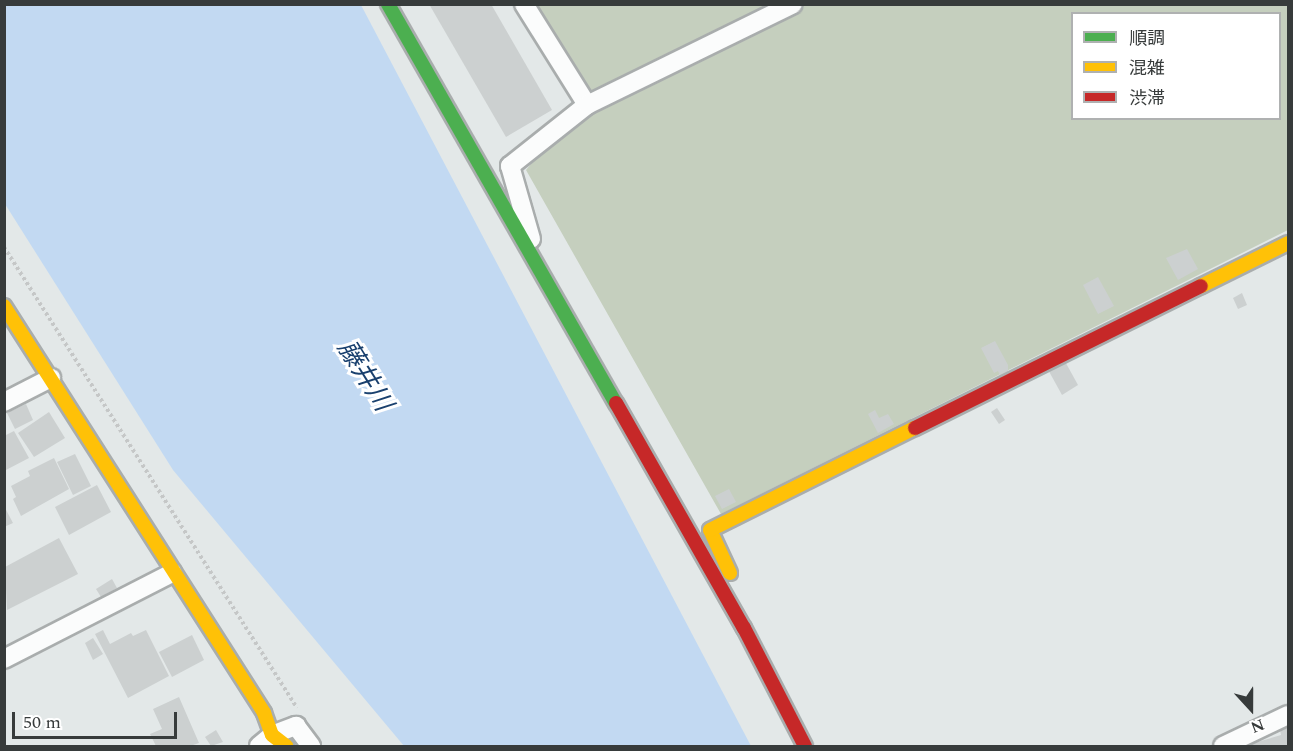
<!DOCTYPE html>
<meta charset="utf-8">
<style>
body{margin:0}
#map{position:relative;width:1293px;height:751px;overflow:hidden;background:#e3e8e8;font-family:Spectral,"Noto Sans JP",serif}
div>[style]{position:absolute}
.green>*{inset:0;background:#c5cfbe}
.water>*{inset:0;background:#c2d9f2}
.building>*{inset:0;background:#ccd0d0}
.path>*{height:4px;margin-top:-2px;transform-origin:0;background:repeating-linear-gradient(90deg,#c5c7c7 0 3px,transparent 0 6px)}
.roads{filter:drop-shadow(2px 0 #a9adad) drop-shadow(-2px 0 #a9adad) drop-shadow(0 2px #a9adad) drop-shadow(0 -2px #a9adad)}
.street>*{height:18px;margin:-9px;padding:0 9px;transform-origin:9px;border-radius:9px;background:#fbfcfc}
.fast>*{height:14px;margin:-7px;padding:0 7px;transform-origin:7px;border-radius:7px;background:#4caf50}
.slow>*{height:14px;margin:-7px;padding:0 7px;transform-origin:7px;border-radius:7px;background:#ffc107}
.jam>*{height:14px;margin:-7px;padding:0 7px;transform-origin:7px;border-radius:7px;background:#c62828}
span{translate:-50% -50%;white-space:nowrap;text-align:center;line-height:1.15;-webkit-text-stroke:6px #fff;paint-order:stroke}
.water-label{font-size:26px;color:#19406e;font-style:italic}
.frame{position:absolute;inset:0;border:6px solid #373b3b;pointer-events:none}
.legend{position:absolute;left:1071px;top:12px;width:210px;height:108px;box-sizing:border-box;background:#fff;border:2px solid #afb1b1;margin:0;padding:8px 10px;list-style:none;font-size:18px;color:#373b3b}
.legend li{display:flex;align-items:center;gap:12px;height:30px}
.legend b{width:30px;border:2px solid #afb1b1}
.north{position:absolute;left:1221px;top:679px;width:60px;height:60px;-webkit-text-stroke:4px #fff;paint-order:stroke;rotate:159deg;font-size:16px;font-weight:700;line-height:24px;text-align:center;color:#373b3b}
.north::after{content:'';display:block;margin:auto;width:21px;height:27px;background:#373b3b;clip-path:polygon(50% 0,100% 100%,50% 72%,0 100%)}
.scale{position:absolute;left:12px;top:712px;width:165px;height:27px;box-sizing:border-box;border:3px solid #373b3b;border-top:0;padding-left:8px;font-size:18px;line-height:21px;white-space:nowrap;color:#373b3b;-webkit-text-stroke:4px #fff;paint-order:stroke}
</style>
<div id="map">
<div class="green">
<div style="clip-path:polygon(evenodd,532px 5px,1288px 5px,1288px 230px,721px 514px,526px 170px,553px 137px,593px 108px,532px 5px,1072px 14px,1280px 14px,1280px 118px,1072px 118px,1072px 14px)"></div>
</div>
<div class="water">
<div style="clip-path:polygon(5px 4px,361px 5px,751px 746px,404px 746px,173px 470px,5px 204px)"></div>
</div>
<div class="building">
<div style="clip-path:polygon(429px 4px,491px 4px,552px 110px,506px 137px)"></div>
<div style="clip-path:polygon(1187px 249px,1198px 269px,1178px 280px,1166px 258px)"></div>
<div style="clip-path:polygon(1098px 277px,1114px 306px,1098px 314px,1083px 285px)"></div>
<div style="clip-path:polygon(1242px 293px,1247px 305px,1238px 309px,1233px 298px)"></div>
<div style="clip-path:polygon(995px 341px,1008px 365px,1008px 371px,1000px 375px,998px 371px,994px 373px,981px 348px)"></div>
<div style="clip-path:polygon(1062px 356px,1078px 385px,1062px 395px,1046px 366px)"></div>
<div style="clip-path:polygon(26px 404px,33px 420px,15px 429px,7px 413px)"></div>
<div style="clip-path:polygon(997px 408px,1005px 420px,999px 424px,991px 412px)"></div>
<div style="clip-path:polygon(875px 410px,879px 418px,888px 414px,894px 424px,878px 433px,868px 414px)"></div>
<div style="clip-path:polygon(49px 412px,65px 438px,34px 457px,18px 433px)"></div>
<div style="clip-path:polygon(14px 431px,29px 458px,4px 471px,4px 436px)"></div>
<div style="clip-path:polygon(75px 454px,91px 486px,73px 495px,57px 462px)"></div>
<div style="clip-path:polygon(54px 458px,69px 489px,21px 516px,13px 499px,16px 497px,11px 486px,30px 476px,28px 471px)"></div>
<div style="clip-path:polygon(97px 485px,111px 512px,69px 535px,55px 507px)"></div>
<div style="clip-path:polygon(729px 489px,736px 502px,722px 509px,715px 496px)"></div>
<div style="clip-path:polygon(4px 506px,13px 523px,4px 527px)"></div>
<div style="clip-path:polygon(59px 538px,78px 574px,7px 610px,5px 567px)"></div>
<div style="clip-path:polygon(112px 579px,117px 588px,101px 597px,96px 589px)"></div>
<div style="clip-path:polygon(103px 630px,110px 644px,131px 633px,133px 636px,146px 630px,169px 676px,128px 698px,95px 634px)"></div>
<div style="clip-path:polygon(192px 635px,204px 660px,172px 677px,159px 652px)"></div>
<div style="clip-path:polygon(93px 638px,103px 654px,93px 660px,85px 643px)"></div>
<div style="clip-path:polygon(179px 697px,199px 743px,190px 746px,156px 746px,150px 734px,162px 729px,153px 709px)"></div>
<div style="clip-path:polygon(1288px 728px,1288px 746px,1244px 746px,1281px 735px,1280px 730px)"></div>
<div style="clip-path:polygon(216px 730px,223px 742px,211px 746px,205px 737px)"></div>
</div>
<div class="path">
<div style="left:4px;top:247px;width:546px;rotate:57.56deg"></div>
</div>
<div class="roads">
<div class="street">
<div style="left:524px;top:4px;width:119px;rotate:58deg"></div>
<div style="left:531px;top:239px;width:76px;rotate:-106deg"></div>
<div style="left:510px;top:166px;width:98px;rotate:-38.4deg"></div>
<div style="left:587px;top:105px;width:229px;rotate:-26.1deg"></div>
<div style="left:4px;top:402px;width:53px;rotate:-27.1deg"></div>
<div style="left:4px;top:659px;width:189px;rotate:-27.1deg"></div>
<div style="left:259px;top:746px;width:17px;rotate:-40deg"></div>
<div style="left:272px;top:735px;width:26px;rotate:-21deg"></div>
<div style="left:296px;top:726px;width:25px;rotate:53deg"></div>
<div style="left:1223px;top:746px;width:72px;rotate:-25.5deg"></div>
</div>
<div class="fast">
<div style="left:388px;top:4px;width:460px;rotate:60.3deg"></div>
</div>
<div class="slow">
<div style="left:1201px;top:286px;width:97px;rotate:-26.3deg"></div>
<div style="left:4px;top:306px;width:483px;rotate:57.4deg"></div>
<div style="left:264px;top:713px;width:23px;rotate:70deg"></div>
<div style="left:272px;top:735px;width:18px;rotate:38deg"></div>
<div style="left:730px;top:573px;width:47px;rotate:-114.9deg"></div>
<div style="left:710px;top:530px;width:229px;rotate:-26.5deg"></div>
</div>
<div class="jam">
<div style="left:616px;top:403px;width:259px;rotate:60.4deg"></div>
<div style="left:744px;top:628px;width:133px;rotate:62.7deg"></div>
<div style="left:915px;top:428px;width:319px;rotate:-26.4deg"></div>
</div>
</div>
<div class="water-label">
<span style="left:364px;top:376px;rotate:58deg">藤井川</span>
</div>
<div class="frame"></div>
<ul class="legend">
<li><b style="height:8px;background:#4caf50"></b>順調</li>
<li><b style="height:8px;background:#ffc107"></b>混雑</li>
<li><b style="height:8px;background:#c62828"></b>渋滞</li>
</ul>
<div class="north">N</div>
<div class="scale">50 m</div>
</div>
